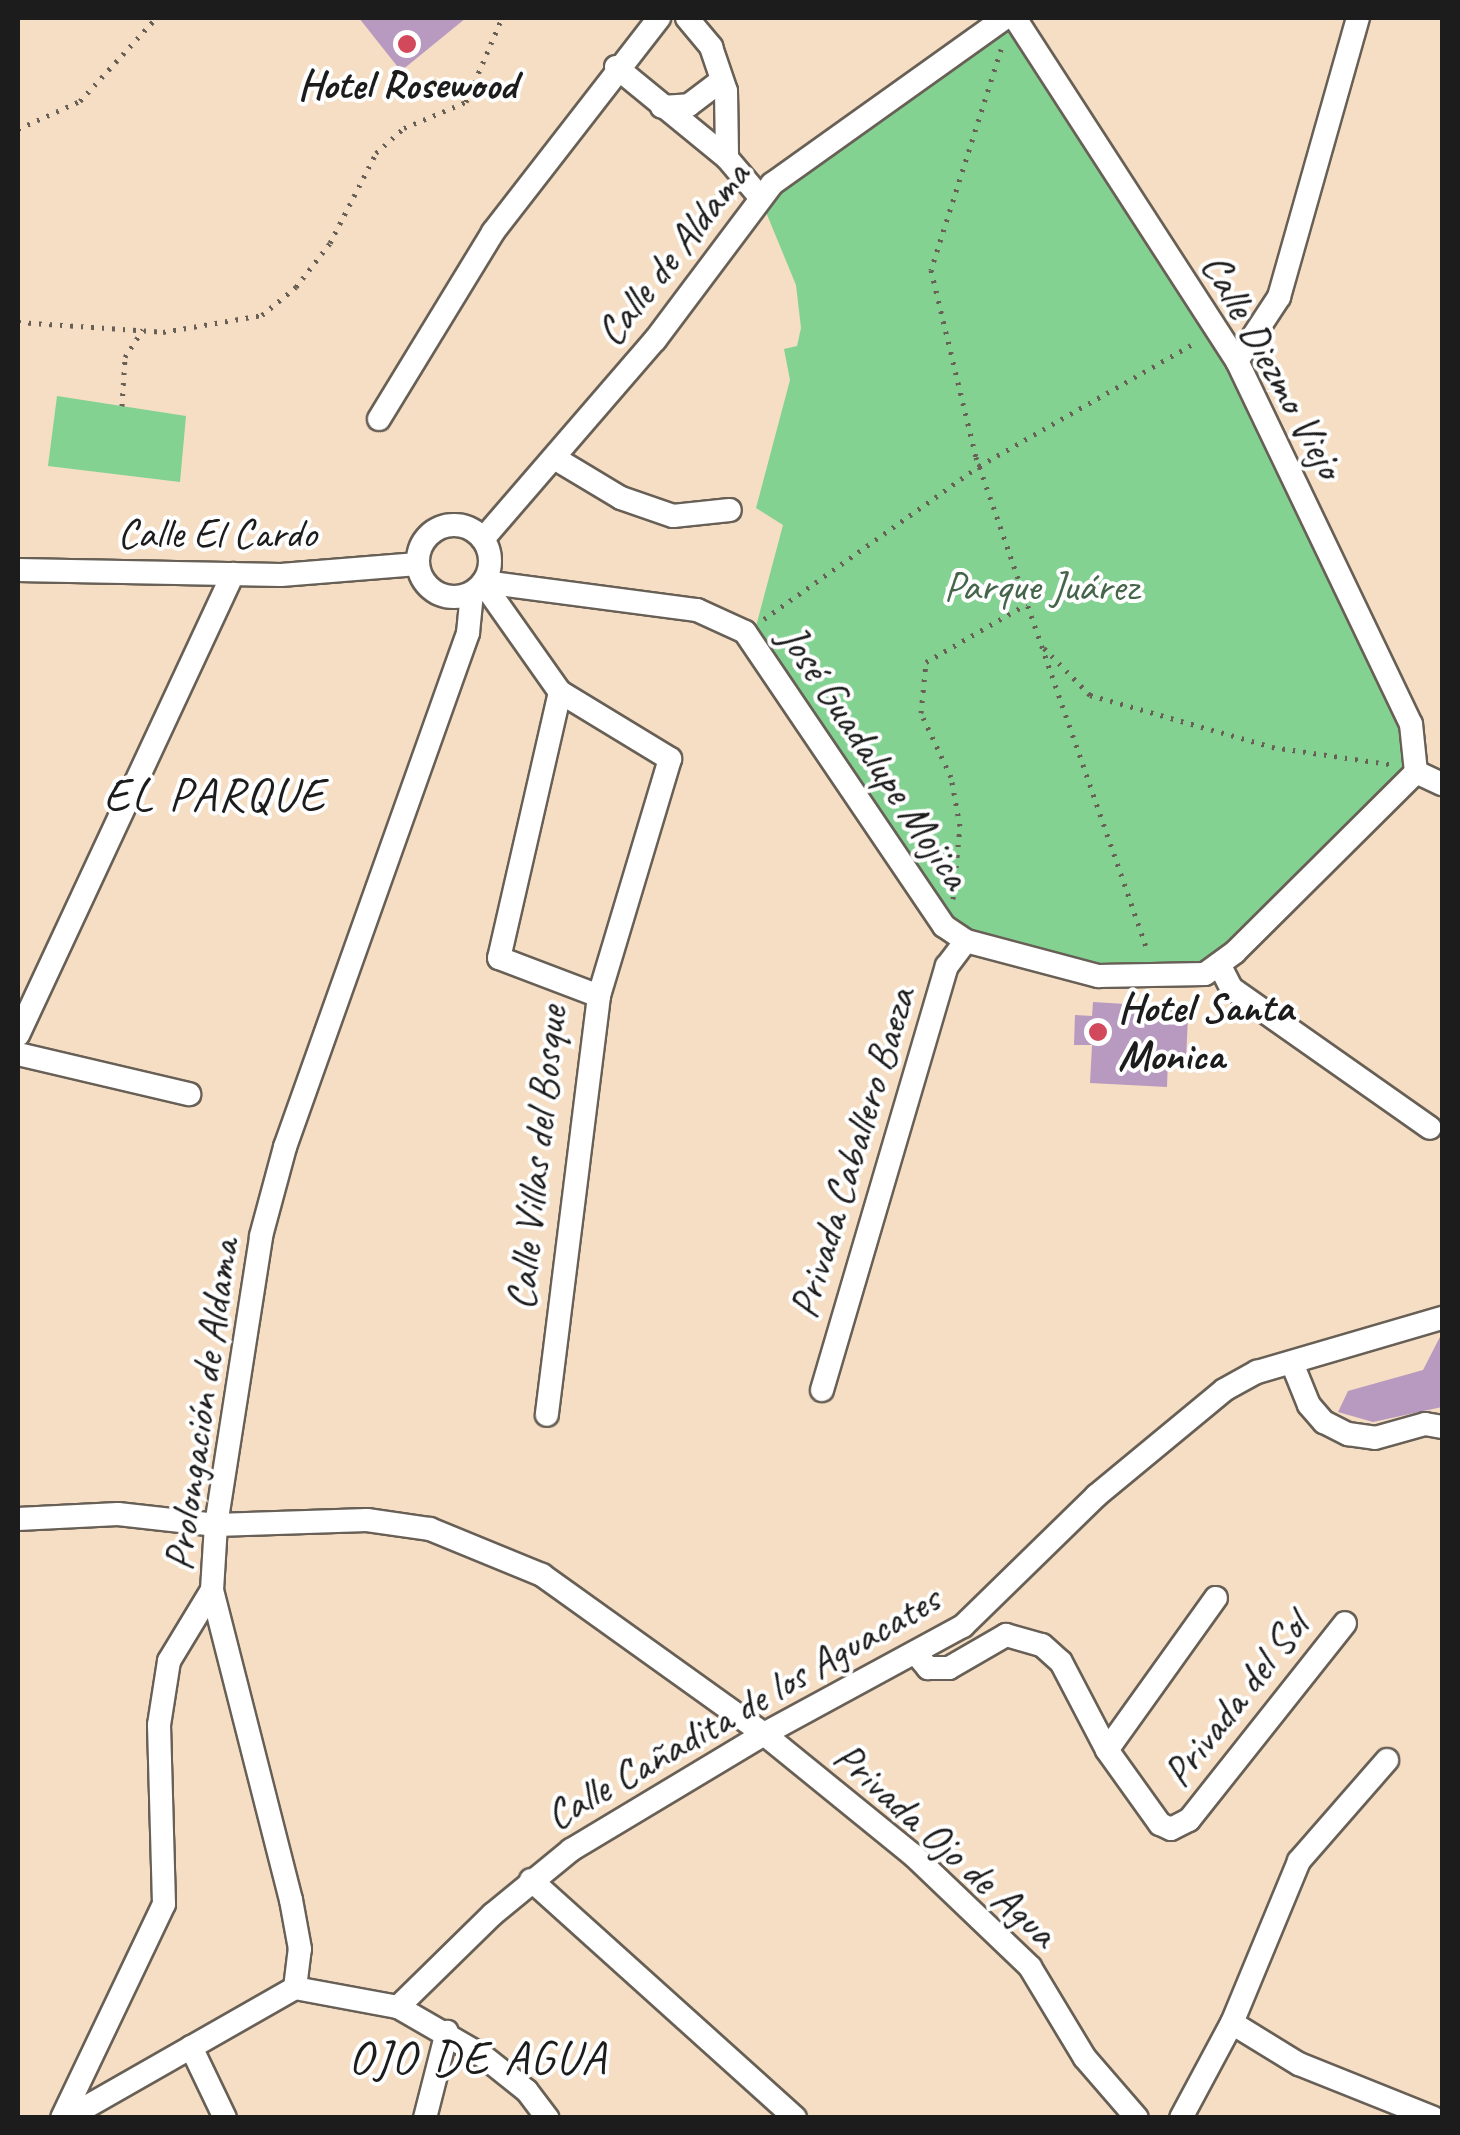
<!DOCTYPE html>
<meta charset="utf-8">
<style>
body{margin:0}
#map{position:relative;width:1460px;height:2135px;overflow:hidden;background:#f5dec3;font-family:Caveat,sans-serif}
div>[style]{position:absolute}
.green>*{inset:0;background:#83d292}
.building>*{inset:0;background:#b89ac1}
.path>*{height:5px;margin-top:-2.5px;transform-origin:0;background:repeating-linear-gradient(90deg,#686056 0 2.5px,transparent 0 10.5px)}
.roads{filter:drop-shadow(2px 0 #686056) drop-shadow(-2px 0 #686056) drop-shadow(0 2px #686056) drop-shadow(0 -2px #686056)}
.minor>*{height:22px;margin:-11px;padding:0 11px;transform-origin:11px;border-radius:11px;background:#fff}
.minor>.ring{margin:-11px;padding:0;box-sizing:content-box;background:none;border:22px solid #fff;border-radius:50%}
.dots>*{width:28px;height:28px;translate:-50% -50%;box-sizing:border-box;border:5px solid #fff;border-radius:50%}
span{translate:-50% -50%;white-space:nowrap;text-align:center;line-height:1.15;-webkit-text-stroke:8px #fff;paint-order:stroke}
.poi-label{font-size:42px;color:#1c1c1c;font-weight:700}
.left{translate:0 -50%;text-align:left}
.street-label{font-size:42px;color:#1c1c1c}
.park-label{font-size:42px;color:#45654b}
.quarter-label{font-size:48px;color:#1c1c1c;letter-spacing:2.5px}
.frame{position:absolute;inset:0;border:20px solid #1c1c1c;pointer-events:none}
</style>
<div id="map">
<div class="green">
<div style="clip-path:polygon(1006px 28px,1222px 358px,1410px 745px,1402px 775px,1201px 968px,1102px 968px,950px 925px,755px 630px,783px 525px,756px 508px,790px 380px,784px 349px,797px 346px,801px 328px,796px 285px,763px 205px)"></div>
<div style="clip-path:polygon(57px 396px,186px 416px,180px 482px,48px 466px)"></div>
</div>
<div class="building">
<div style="clip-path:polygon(359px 18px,466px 18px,401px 71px)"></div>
<div style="clip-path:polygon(1093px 1002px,1173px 1007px,1171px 1014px,1188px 1016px,1186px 1060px,1168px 1060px,1167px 1087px,1090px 1083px,1092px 1045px,1074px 1045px,1075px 1015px,1092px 1016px)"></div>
<div style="clip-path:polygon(1442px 1333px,1442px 1407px,1373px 1422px,1338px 1412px,1348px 1391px,1423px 1370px)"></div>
</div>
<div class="path">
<div style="left:1001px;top:49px;width:232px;rotate:107.6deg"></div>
<div style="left:931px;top:270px;width:192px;rotate:76.5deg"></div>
<div style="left:976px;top:457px;width:524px;rotate:70.84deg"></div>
<div style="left:18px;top:129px;width:68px;rotate:-24.3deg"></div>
<div style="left:80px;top:101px;width:113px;rotate:-47.5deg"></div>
<div style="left:18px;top:322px;width:145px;rotate:3.9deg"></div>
<div style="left:163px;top:332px;width:100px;rotate:-9.7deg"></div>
<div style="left:262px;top:315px;width:44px;rotate:-39.5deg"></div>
<div style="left:296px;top:287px;width:56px;rotate:-52.3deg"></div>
<div style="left:330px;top:243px;width:101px;rotate:-62.9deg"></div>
<div style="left:376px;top:153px;width:38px;rotate:-42deg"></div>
<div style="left:404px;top:128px;width:67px;rotate:-22.8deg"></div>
<div style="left:466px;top:102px;width:91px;rotate:-66.8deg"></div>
<div style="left:122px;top:406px;width:49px;rotate:-86.5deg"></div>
<div style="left:125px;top:357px;width:33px;rotate:-57deg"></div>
<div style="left:764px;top:619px;width:264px;rotate:-35.4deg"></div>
<div style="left:979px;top:466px;width:250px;rotate:-29.7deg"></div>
<div style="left:1044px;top:648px;width:66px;rotate:45.6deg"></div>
<div style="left:1090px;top:695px;width:189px;rotate:15.9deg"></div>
<div style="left:1272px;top:747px;width:124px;rotate:8.3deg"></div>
<div style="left:953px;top:899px;width:73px;rotate:-84.5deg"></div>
<div style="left:960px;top:826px;width:50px;rotate:-100.4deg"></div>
<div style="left:951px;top:777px;width:71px;rotate:-115.1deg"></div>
<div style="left:921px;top:713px;width:51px;rotate:-84.4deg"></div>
<div style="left:926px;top:662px;width:116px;rotate:-29.9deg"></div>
</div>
<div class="roads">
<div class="minor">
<div style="left:687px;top:18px;width:38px;rotate:50deg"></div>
<div style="left:711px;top:47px;width:46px;rotate:71.2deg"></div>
<div style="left:726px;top:91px;width:67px;rotate:89.1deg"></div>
<div style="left:727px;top:158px;width:51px;rotate:49.8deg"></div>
<div style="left:1015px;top:18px;width:409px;rotate:57.1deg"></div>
<div style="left:1237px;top:361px;width:403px;rotate:64.4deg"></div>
<div style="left:1411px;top:724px;width:48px;rotate:84.1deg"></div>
<div style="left:616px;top:67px;width:144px;rotate:39.3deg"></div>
<div style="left:662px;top:107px;width:27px;rotate:-4deg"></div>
<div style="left:689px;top:105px;width:41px;rotate:-37.1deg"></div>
<div style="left:1237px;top:361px;width:77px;rotate:-56.7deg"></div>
<div style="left:1279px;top:297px;width:290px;rotate:-74.2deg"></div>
<div style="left:379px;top:419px;width:219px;rotate:-58.6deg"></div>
<div style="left:493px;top:232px;width:271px;rotate:-52.2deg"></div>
<div style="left:556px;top:459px;width:76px;rotate:31deg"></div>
<div style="left:621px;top:498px;width:55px;rotate:19.1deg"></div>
<div style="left:673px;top:516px;width:57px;rotate:-6deg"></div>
<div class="ring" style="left:418px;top:525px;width:50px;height:50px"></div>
<div style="left:483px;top:539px;width:263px;rotate:-49.2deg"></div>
<div style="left:655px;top:340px;width:195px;rotate:-53.1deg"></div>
<div style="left:772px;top:184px;width:286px;rotate:-35.5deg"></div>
<div style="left:18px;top:570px;width:263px;rotate:1.1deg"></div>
<div style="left:281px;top:575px;width:137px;rotate:-4.6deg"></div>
<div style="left:484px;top:582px;width:215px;rotate:7.5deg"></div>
<div style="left:697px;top:610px;width:53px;rotate:24.6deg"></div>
<div style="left:745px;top:632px;width:355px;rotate:55.9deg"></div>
<div style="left:944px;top:926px;width:27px;rotate:34deg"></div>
<div style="left:966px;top:941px;width:137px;rotate:14.9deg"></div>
<div style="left:1098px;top:976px;width:107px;rotate:-1.1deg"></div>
<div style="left:1205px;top:974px;width:37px;rotate:-36deg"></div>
<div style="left:1235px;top:952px;width:255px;rotate:-44.8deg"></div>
<div style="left:483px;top:583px;width:133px;rotate:54.8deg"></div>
<div style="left:560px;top:692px;width:129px;rotate:31.3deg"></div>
<div style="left:670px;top:759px;width:247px;rotate:106.7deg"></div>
<div style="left:599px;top:996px;width:422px;rotate:97.1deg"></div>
<div style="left:560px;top:692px;width:273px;rotate:102.9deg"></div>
<div style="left:499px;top:958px;width:107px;rotate:20.8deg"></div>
<div style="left:1416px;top:772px;width:29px;rotate:25deg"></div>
<div style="left:1219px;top:964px;width:27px;rotate:63deg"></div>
<div style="left:1231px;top:988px;width:243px;rotate:35.1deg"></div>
<div style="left:18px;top:1035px;width:509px;rotate:-65deg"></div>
<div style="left:18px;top:1054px;width:176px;rotate:13.2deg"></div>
<div style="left:1292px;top:1363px;width:45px;rotate:68deg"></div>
<div style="left:1309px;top:1405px;width:23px;rotate:49deg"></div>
<div style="left:1324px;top:1422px;width:27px;rotate:27deg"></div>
<div style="left:1348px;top:1434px;width:27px;rotate:8deg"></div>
<div style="left:1375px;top:1438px;width:52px;rotate:-15.6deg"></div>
<div style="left:1425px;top:1424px;width:17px;rotate:10deg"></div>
<div style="left:822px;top:1390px;width:442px;rotate:-73.6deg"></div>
<div style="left:947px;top:966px;width:31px;rotate:-53deg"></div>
<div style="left:18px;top:1519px;width:100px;rotate:-2.9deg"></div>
<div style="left:118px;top:1514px;width:99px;rotate:6.4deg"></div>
<div style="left:216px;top:1525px;width:151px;rotate:-1.9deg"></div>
<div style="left:367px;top:1520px;width:64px;rotate:8.1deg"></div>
<div style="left:430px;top:1529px;width:121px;rotate:22.3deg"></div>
<div style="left:542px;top:1575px;width:273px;rotate:35.6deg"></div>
<div style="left:764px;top:1734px;width:192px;rotate:39.1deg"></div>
<div style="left:913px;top:1855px;width:162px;rotate:43.7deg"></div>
<div style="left:1030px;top:1967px;width:106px;rotate:58.9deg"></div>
<div style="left:1085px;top:2058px;width:79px;rotate:49.1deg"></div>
<div style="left:918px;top:1656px;width:16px;rotate:50deg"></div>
<div style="left:928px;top:1668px;width:21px"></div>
<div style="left:949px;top:1668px;width:66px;rotate:-30.1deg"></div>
<div style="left:1006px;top:1635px;width:37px;rotate:16deg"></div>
<div style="left:1042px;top:1645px;width:25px;rotate:42deg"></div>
<div style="left:1061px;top:1662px;width:99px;rotate:62.4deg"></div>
<div style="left:1107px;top:1750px;width:91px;rotate:54.4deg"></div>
<div style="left:1160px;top:1824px;width:12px;rotate:24deg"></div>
<div style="left:1171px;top:1829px;width:20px;rotate:-27deg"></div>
<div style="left:1189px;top:1820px;width:251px;rotate:-51.6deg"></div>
<div style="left:1107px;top:1750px;width:187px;rotate:-54.4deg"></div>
<div style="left:531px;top:1880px;width:355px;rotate:42deg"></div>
<div style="left:295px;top:1988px;width:105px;rotate:10.5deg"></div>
<div style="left:398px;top:2007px;width:98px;rotate:30deg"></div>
<div style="left:483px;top:2056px;width:56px;rotate:38.5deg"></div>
<div style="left:527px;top:2091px;width:34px;rotate:53deg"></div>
<div style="left:398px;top:2007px;width:133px;rotate:-44.4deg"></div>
<div style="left:493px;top:1914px;width:101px;rotate:-39.4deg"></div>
<div style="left:571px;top:1850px;width:225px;rotate:-31deg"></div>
<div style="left:764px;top:1734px;width:226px;rotate:-28.5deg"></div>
<div style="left:963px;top:1626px;width:186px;rotate:-44.3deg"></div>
<div style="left:1096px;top:1496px;width:166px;rotate:-39.6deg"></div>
<div style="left:1224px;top:1390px;width:38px;rotate:-29deg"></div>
<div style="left:1257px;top:1372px;width:193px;rotate:-16.3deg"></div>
<div style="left:1232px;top:2023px;width:79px;rotate:31.5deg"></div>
<div style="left:1299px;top:2064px;width:145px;rotate:21.8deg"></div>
<div style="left:191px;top:2047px;width:79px;rotate:64.4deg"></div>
<div style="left:62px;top:2118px;width:237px;rotate:-64.5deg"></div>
<div style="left:164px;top:1904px;width:179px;rotate:-91.6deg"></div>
<div style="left:159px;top:1725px;width:65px;rotate:-81.1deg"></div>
<div style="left:169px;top:1661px;width:83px;rotate:-58.8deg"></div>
<div style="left:67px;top:2118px;width:262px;rotate:-29.7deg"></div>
<div style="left:295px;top:1988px;width:39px;rotate:-83deg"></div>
<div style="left:300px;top:1949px;width:50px;rotate:-100.4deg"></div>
<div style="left:291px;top:1900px;width:320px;rotate:-104.3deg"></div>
<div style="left:212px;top:1590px;width:65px;rotate:-86.5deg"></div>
<div style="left:216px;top:1525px;width:292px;rotate:-81.1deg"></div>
<div style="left:261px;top:1236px;width:92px;rotate:-74.9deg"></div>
<div style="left:285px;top:1147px;width:546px;rotate:-70.4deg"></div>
<div style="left:468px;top:633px;width:40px;rotate:-84.3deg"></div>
<div style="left:425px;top:2118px;width:89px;rotate:-75.7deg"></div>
<div style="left:1181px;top:2118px;width:108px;rotate:-61.8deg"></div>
<div style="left:1232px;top:2023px;width:175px;rotate:-67.5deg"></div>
<div style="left:1299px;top:1861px;width:134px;rotate:-48.9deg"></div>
</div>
</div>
<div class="dots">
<div style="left:407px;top:44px;background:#d1495b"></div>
<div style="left:1098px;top:1032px;background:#d1495b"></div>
</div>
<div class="poi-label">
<span style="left:407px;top:85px">Hotel Rosewood</span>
<span class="left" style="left:1118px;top:1032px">Hotel Santa<br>Monica</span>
</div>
<div class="street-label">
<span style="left:673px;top:254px;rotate:-52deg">Calle de Aldama</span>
<span style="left:1272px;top:366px;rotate:61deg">Calle Diezmo Viejo</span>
<span style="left:217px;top:534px">Calle El Cardo</span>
<span style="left:874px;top:757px;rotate:56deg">José Guadalupe Mojica</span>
<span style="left:853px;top:1153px;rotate:-73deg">Privada Caballero Baeza</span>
<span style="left:537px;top:1158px;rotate:-84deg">Calle Villas del Bosque</span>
<span style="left:202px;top:1405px;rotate:-82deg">Prolongación de Aldama</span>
<span style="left:1236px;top:1700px;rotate:-52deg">Privada del Sol</span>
<span style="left:743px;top:1708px;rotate:-30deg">Calle Cañadita de los Aguacates</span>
<span style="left:945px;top:1845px;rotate:42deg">Privada Ojo de Agua</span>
</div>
<div class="park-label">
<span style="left:1041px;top:587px">Parque Juárez</span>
</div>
<div class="quarter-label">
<span style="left:215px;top:795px">EL PARQUE</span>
<span style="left:478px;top:2058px">OJO DE AGUA</span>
</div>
<div class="frame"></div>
</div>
